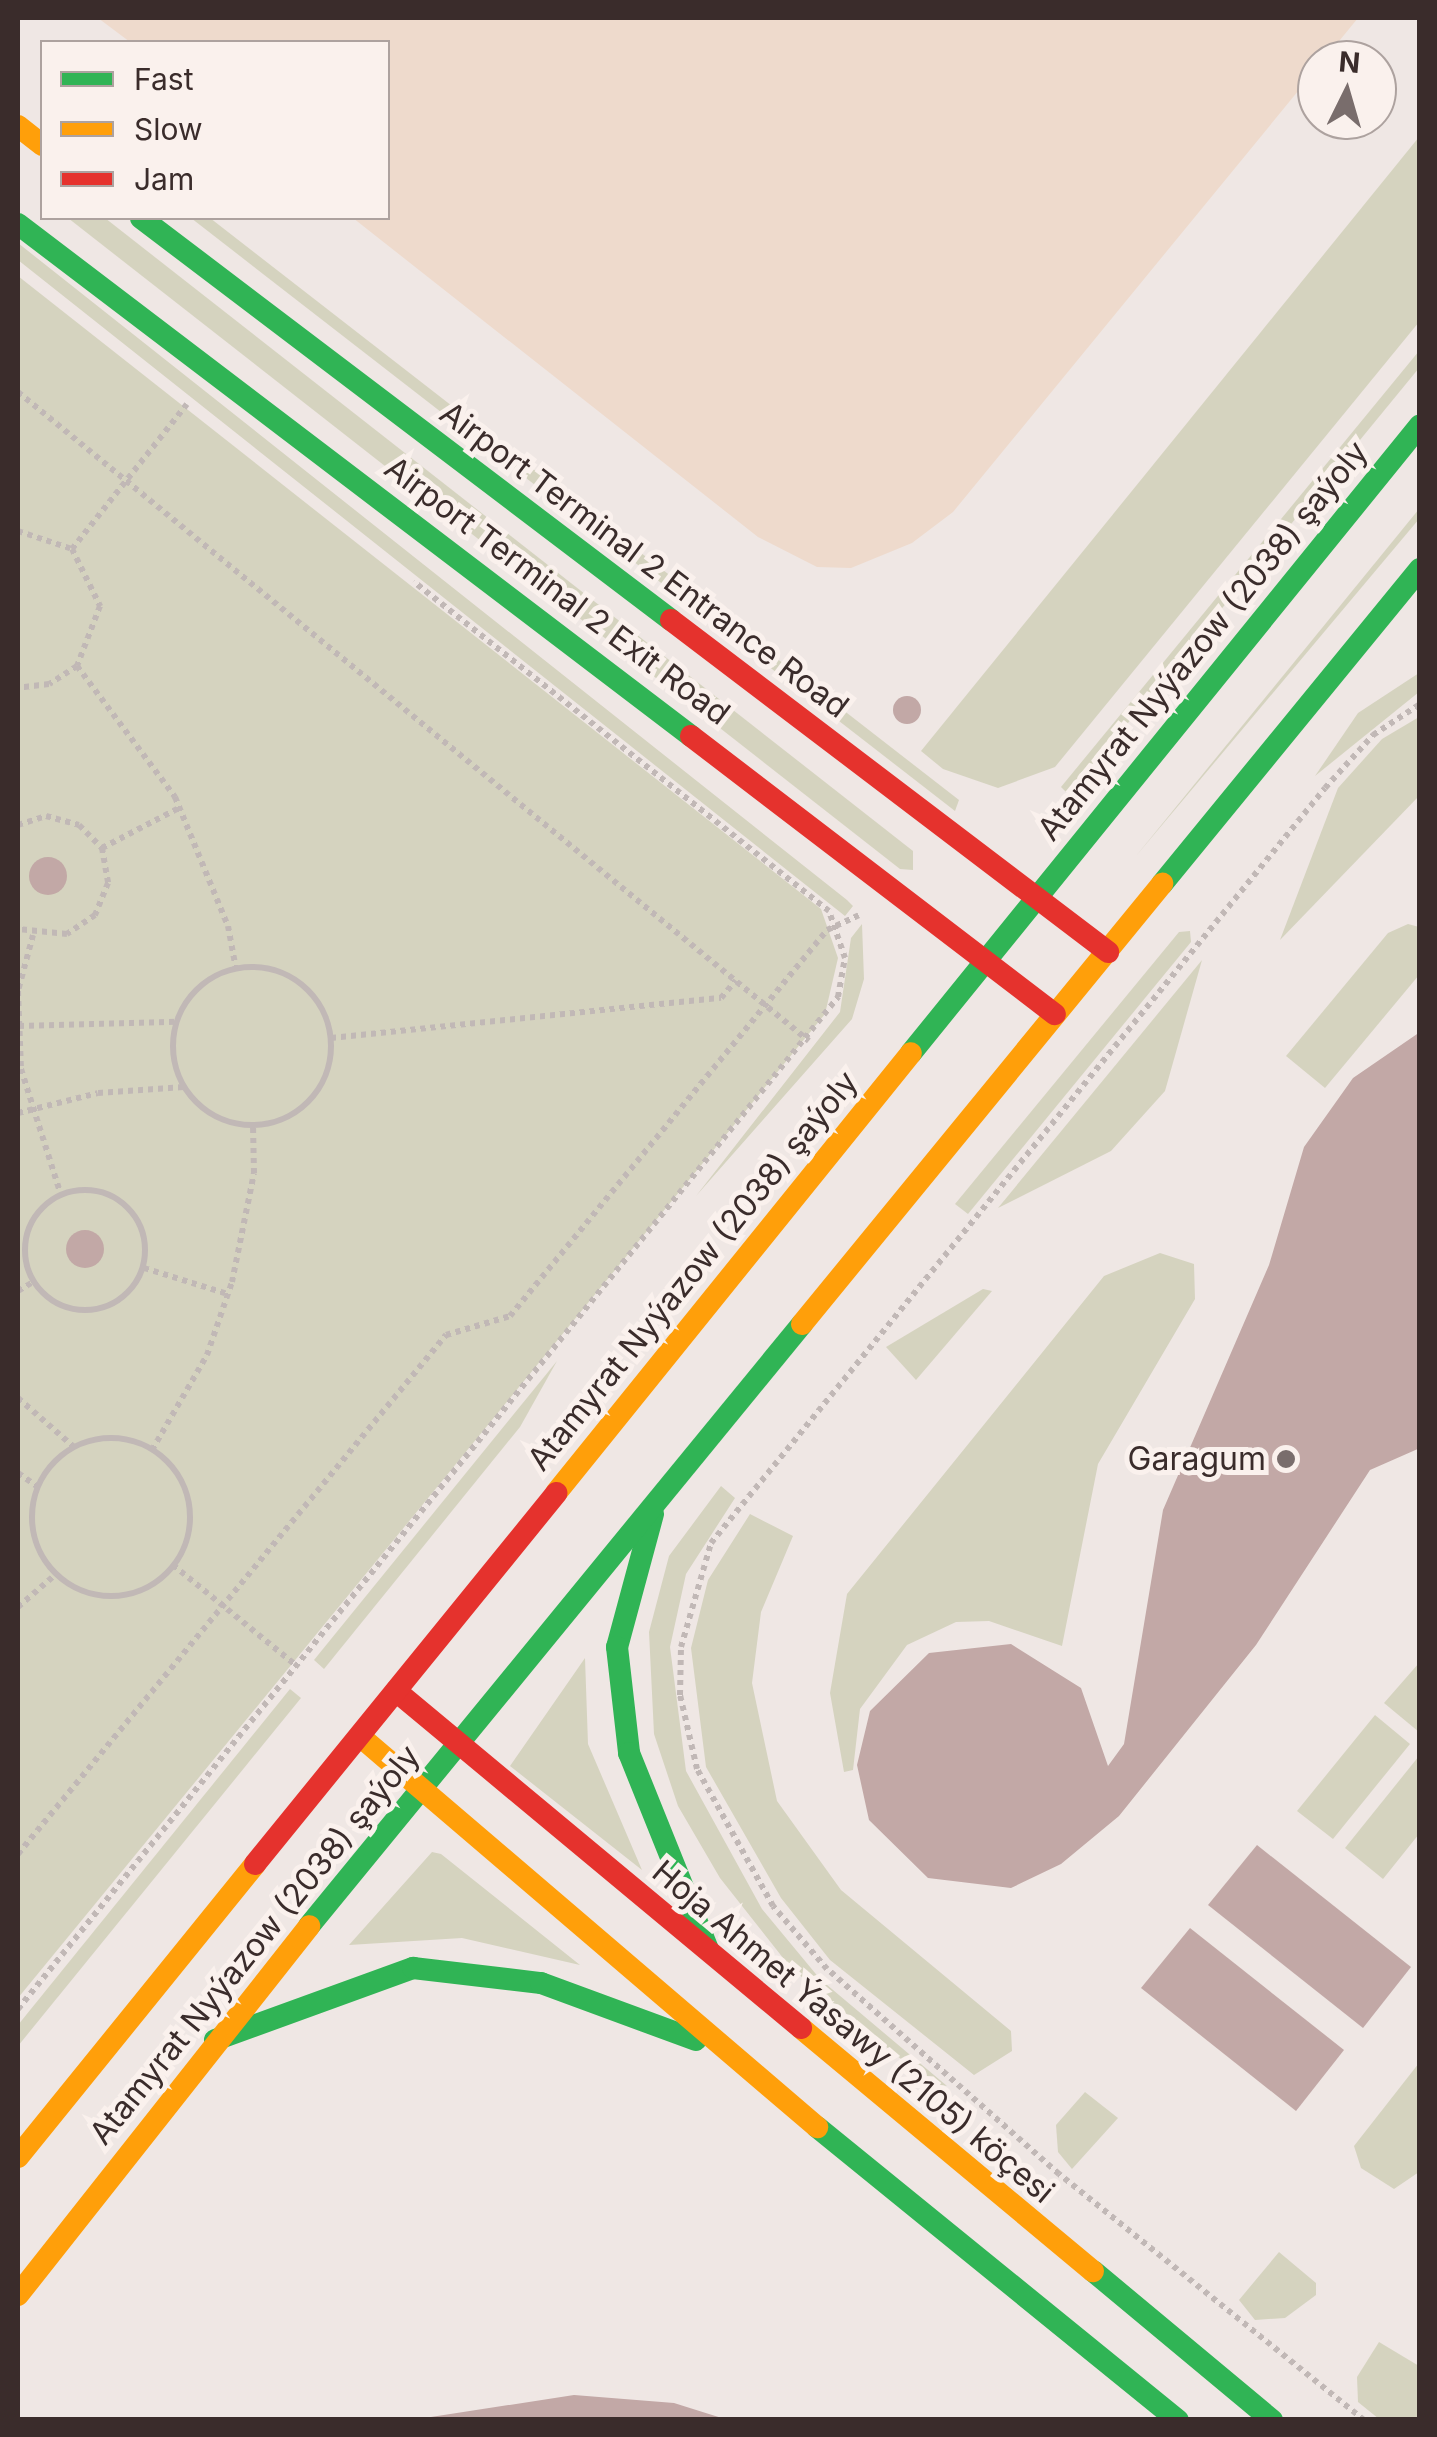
<!DOCTYPE html>
<meta charset="utf-8">
<style>
body{margin:0}
#map{position:relative;width:1437px;height:2437px;overflow:hidden;background:#efe7e4;font-family:Inter,sans-serif}
div>[style]{position:absolute}
.green>*{inset:0;background:#d5d3bf}
.sand>*{inset:0;background:#eedacc}
.building>*{inset:0;background:#c2a8a6}
.round{border-radius:50%}
.path>*{height:6px;margin-top:-3px;transform-origin:0;background:repeating-linear-gradient(90deg,#c1b8b6 0 5px,transparent 0 10px)}
.path>.ring{margin:-3px;padding:0;box-sizing:content-box;background:none;border:6px solid #c1b8b6;border-radius:50%}
.fast>*{height:22px;margin:-11px;padding:0 11px;transform-origin:11px;border-radius:11px;background:#30b455}
.slow>*{height:22px;margin:-11px;padding:0 11px;transform-origin:11px;border-radius:11px;background:#ff9f0a}
.jam>*{height:22px;margin:-11px;padding:0 11px;transform-origin:11px;border-radius:11px;background:#e5322d}
.dots>*{width:28px;height:28px;translate:-50% -50%;box-sizing:border-box;border:5px solid #faf1ed;border-radius:50%}
span{translate:-50% -50%;white-space:nowrap;text-align:center;line-height:1.15;-webkit-text-stroke:10px #faf1ed;paint-order:stroke}
.street-label{font-size:32px;color:#3a2c2b}
.poi-label{font-size:32px;color:#3a2c2b}
.right{translate:-100% -50%;text-align:right}
.frame{position:absolute;inset:0;border:20px solid #3a2c2b;pointer-events:none}
.legend{position:absolute;left:40px;top:40px;width:350px;height:180px;box-sizing:border-box;background:#faf1ed;border:2px solid #ada29f;margin:0;padding:12px 18px;list-style:none;font-size:30px;color:#3a2c2b}
.legend li{display:flex;align-items:center;gap:20px;height:50px}
.legend b{width:50px;border:2px solid #ada29f}
.north{position:absolute;left:1297px;top:40px;width:100px;height:100px;box-sizing:border-box;background:#faf1ed;border:2px solid #ada29f;border-radius:50%;rotate:5deg;font-size:28px;font-weight:700;line-height:40px;text-align:center;color:#3a2c2b}
.north::after{content:'';display:block;margin:auto;width:35px;height:45px;background:#796d6c;clip-path:polygon(50% 0,100% 100%,50% 72%,0 100%)}
</style>
<div id="map">
<div class="green">
<div style="clip-path:polygon(1419px 137px,1419px 322px,1055px 767px,998px 788px,943px 769px,921px 751px)"></div>
<div style="clip-path:polygon(68px 218px,105px 218px,913px 851px,913px 870px,900px 869px)"></div>
<div style="clip-path:polygon(191px 218px,210px 218px,959px 800px,955px 811px)"></div>
<div style="clip-path:polygon(18px 243px,847px 900px,853px 906px,845px 916px,129px 348px,18px 260px)"></div>
<div style="clip-path:polygon(18px 276px,821px 909px,838px 958px,825px 1014px,18px 1998px)"></div>
<div style="clip-path:polygon(1419px 351px,1419px 368px,1069px 795px,1061px 787px)"></div>
<div style="clip-path:polygon(1419px 509px,1419px 519px,1136px 856px)"></div>
<div style="clip-path:polygon(1419px 673px,1419px 692px,1315px 776px,1358px 713px)"></div>
<div style="clip-path:polygon(1419px 717px,1419px 796px,1280px 940px,1338px 788px,1382px 739px)"></div>
<div style="clip-path:polygon(862px 924px,864px 979px,852px 1019px,696px 1196px,840px 1012px,851px 938px)"></div>
<div style="clip-path:polygon(1408px 924px,1419px 927px,1419px 975px,1325px 1088px,1286px 1056px,1388px 933px)"></div>
<div style="clip-path:polygon(1190px 931px,1191px 942px,968px 1214px,955px 1204px,1179px 932px)"></div>
<div style="clip-path:polygon(1202px 960px,1165px 1091px,1111px 1151px,998px 1208px)"></div>
<div style="clip-path:polygon(1160px 1253px,1194px 1264px,1195px 1299px,1098px 1464px,1062px 1646px,989px 1621px,956px 1622px,907px 1645px,860px 1709px,853px 1770px,844px 1772px,830px 1693px,847px 1594px,1104px 1276px)"></div>
<div style="clip-path:polygon(983px 1289px,992px 1291px,916px 1380px,886px 1347px)"></div>
<div style="clip-path:polygon(557px 1361px,520px 1427px,324px 1669px,314px 1660px)"></div>
<div style="clip-path:polygon(721px 1486px,735px 1498px,686px 1574px,670px 1647px,686px 1771px,762px 1909px,820px 1979px,947px 2086px,930px 2083px,791px 1968px,720px 1878px,678px 1806px,654px 1734px,649px 1632px,669px 1556px)"></div>
<div style="clip-path:polygon(750px 1514px,793px 1536px,761px 1612px,752px 1683px,777px 1801px,841px 1890px,1011px 2031px,1012px 2051px,974px 2075px,830px 1960px,781px 1898px,706px 1767px,691px 1648px,708px 1580px)"></div>
<div style="clip-path:polygon(585px 1658px,588px 1744px,642px 1870px,510px 1766px)"></div>
<div style="clip-path:polygon(1419px 1663px,1419px 1732px,1384px 1703px)"></div>
<div style="clip-path:polygon(290px 1689px,301px 1698px,18px 2046px,18px 2025px)"></div>
<div style="clip-path:polygon(1375px 1715px,1410px 1744px,1333px 1839px,1297px 1811px)"></div>
<div style="clip-path:polygon(1419px 1756px,1419px 1834px,1383px 1879px,1345px 1848px)"></div>
<div style="clip-path:polygon(432px 1852px,441px 1854px,580px 1965px,462px 1938px,349px 1945px)"></div>
<div style="clip-path:polygon(1419px 2063px,1419px 2172px,1394px 2189px,1361px 2168px,1354px 2146px)"></div>
<div style="clip-path:polygon(1085px 2092px,1118px 2118px,1072px 2169px,1058px 2152px,1056px 2125px)"></div>
<div style="clip-path:polygon(1279px 2252px,1316px 2283px,1316px 2295px,1285px 2318px,1255px 2320px,1239px 2300px)"></div>
<div style="clip-path:polygon(1379px 2342px,1419px 2366px,1419px 2419px,1379px 2419px,1358px 2402px,1357px 2377px)"></div>
</div>
<div class="sand">
<div style="clip-path:polygon(98px 18px,1358px 18px,953px 512px,912px 543px,851px 568px,817px 567px,758px 537px,353px 218px,388px 218px,388px 42px,130px 42px)"></div>
</div>
<div class="building">
<div class="round" style="left:893px;top:696px;width:28px;height:28px"></div>
<div class="round" style="left:29px;top:857px;width:38px;height:38px"></div>
<div style="clip-path:polygon(1420px 1032px,1420px 1448px,1370px 1470px,1256px 1645px,1119px 1816px,1061px 1864px,1011px 1888px,928px 1878px,869px 1820px,857px 1765px,870px 1711px,929px 1653px,1011px 1644px,1081px 1688px,1108px 1766px,1124px 1744px,1163px 1510px,1269px 1265px,1304px 1147px,1353px 1078px)"></div>
<div class="round" style="left:66px;top:1230px;width:38px;height:38px"></div>
<div style="clip-path:polygon(1257px 1845px,1411px 1967px,1363px 2028px,1208px 1905px)"></div>
<div style="clip-path:polygon(1190px 1928px,1344px 2050px,1296px 2111px,1141px 1988px)"></div>
<div style="clip-path:polygon(574px 2395px,674px 2403px,728px 2420px,418px 2419px)"></div>
</div>
<div class="path">
<div style="left:18px;top:392px;width:1023px;rotate:39.37deg"></div>
<div style="left:18px;top:531px;width:57px;rotate:18.4deg"></div>
<div style="left:72px;top:549px;width:64px;rotate:63.8deg"></div>
<div style="left:100px;top:606px;width:64px;rotate:111deg"></div>
<div style="left:77px;top:666px;width:33px;rotate:147deg"></div>
<div style="left:49px;top:684px;width:31px;rotate:173deg"></div>
<div style="left:72px;top:549px;width:185px;rotate:-51.6deg"></div>
<div style="left:77px;top:666px;width:164px;rotate:53.2deg"></div>
<div style="left:175px;top:797px;width:139px;rotate:67.7deg"></div>
<div style="left:228px;top:926px;width:44px;rotate:79.5deg"></div>
<div style="left:18px;top:825px;width:29px;rotate:-18deg"></div>
<div style="left:46px;top:816px;width:34px;rotate:15deg"></div>
<div style="left:79px;top:825px;width:33px;rotate:45deg"></div>
<div style="left:102px;top:848px;width:36px;rotate:80deg"></div>
<div style="left:108px;top:883px;width:35px;rotate:112deg"></div>
<div style="left:95px;top:915px;width:34px;rotate:146deg"></div>
<div style="left:67px;top:934px;width:49px;rotate:-174.2deg"></div>
<div style="left:102px;top:848px;width:87px;rotate:-27.5deg"></div>
<div style="left:33px;top:935px;width:58px;rotate:105deg"></div>
<div style="left:18px;top:991px;width:78px;rotate:87.8deg"></div>
<div style="left:21px;top:1069px;width:132px;rotate:72.4deg"></div>
<div class="ring" style="left:173px;top:967px;width:152px;height:152px"></div>
<div style="left:19px;top:1026px;width:158px;rotate:-1.5deg"></div>
<div style="left:331px;top:1038px;width:392px;rotate:-5.9deg"></div>
<div style="left:721px;top:998px;width:23px;rotate:-50deg"></div>
<div style="left:18px;top:1113px;width:82px;rotate:-14deg"></div>
<div style="left:98px;top:1093px;width:86px;rotate:-4deg"></div>
<div class="ring" style="left:25px;top:1190px;width:114px;height:114px"></div>
<div style="left:144px;top:1268px;width:88px;rotate:17.2deg"></div>
<div style="left:18px;top:1291px;width:17px;rotate:-31deg"></div>
<div style="left:18px;top:1398px;width:74px;rotate:41.2deg"></div>
<div class="ring" style="left:32px;top:1438px;width:152px;height:152px"></div>
<div style="left:152px;top:1450px;width:110px;rotate:-59.9deg"></div>
<div style="left:207px;top:1355px;width:77px;rotate:-71.1deg"></div>
<div style="left:232px;top:1282px;width:111px;rotate:-78.6deg"></div>
<div style="left:254px;top:1173px;width:48px;rotate:-91.2deg"></div>
<div style="left:18px;top:1473px;width:24px;rotate:35deg"></div>
<div style="left:173px;top:1565px;width:160px;rotate:39.2deg"></div>
<div style="left:18px;top:1607px;width:50px;rotate:-41deg"></div>
<div style="left:18px;top:1854px;width:673px;rotate:-50.49deg"></div>
<div style="left:446px;top:1335px;width:67px;rotate:-16.5deg"></div>
<div style="left:510px;top:1316px;width:499px;rotate:-50.6deg"></div>
<div style="left:827px;top:930px;width:35px;rotate:-25deg"></div>
<div style="left:18px;top:2009px;width:1303px;rotate:-50.98deg"></div>
<div style="left:838px;top:997px;width:40px;rotate:-80deg"></div>
<div style="left:845px;top:958px;width:50px;rotate:-108.8deg"></div>
<div style="left:829px;top:911px;width:530px;rotate:-141.59deg"></div>
<div style="left:1364px;top:2420px;width:392px;rotate:-141.1deg"></div>
<div style="left:1059px;top:2174px;width:310px;rotate:-138.5deg"></div>
<div style="left:827px;top:1969px;width:83px;rotate:-130.6deg"></div>
<div style="left:773px;top:1906px;width:157px;rotate:-119deg"></div>
<div style="left:697px;top:1769px;width:76px;rotate:-102.9deg"></div>
<div style="left:680px;top:1695px;width:48px;rotate:-88.8deg"></div>
<div style="left:681px;top:1647px;width:108px;rotate:-73.9deg"></div>
<div style="left:711px;top:1543px;width:973px;rotate:-50.88deg"></div>
<div style="left:1325px;top:788px;width:72px;rotate:-47.8deg"></div>
<div style="left:1373px;top:735px;width:56px;rotate:-33.4deg"></div>
</div>
<div class="fast">
<div style="left:141px;top:218px;width:665px;rotate:37.18deg"></div>
<div style="left:18px;top:224px;width:846px;rotate:37.26deg"></div>
<div style="left:1162px;top:884px;width:407px;rotate:-50.7deg"></div>
<div style="left:911px;top:1053px;width:808px;rotate:-50.97deg"></div>
<div style="left:653px;top:1514px;width:138px;rotate:105.1deg"></div>
<div style="left:617px;top:1647px;width:107px;rotate:83.5deg"></div>
<div style="left:629px;top:1753px;width:212px;rotate:68.1deg"></div>
<div style="left:309px;top:1926px;width:778px;rotate:-50.68deg"></div>
<div style="left:215px;top:2040px;width:211px;rotate:-20deg"></div>
<div style="left:413px;top:1968px;width:129px;rotate:6.7deg"></div>
<div style="left:541px;top:1983px;width:165px;rotate:20.2deg"></div>
<div style="left:817px;top:2127px;width:465px;rotate:39.1deg"></div>
<div style="left:1093px;top:2271px;width:233px;rotate:39.8deg"></div>
</div>
<div class="slow">
<div style="left:18px;top:126px;width:31px;rotate:38deg"></div>
<div style="left:802px;top:1324px;width:569px;rotate:-50.71deg"></div>
<div style="left:556px;top:1493px;width:565px;rotate:-51.1deg"></div>
<div style="left:362px;top:1738px;width:599px;rotate:40.53deg"></div>
<div style="left:801px;top:2028px;width:380px;rotate:39.8deg"></div>
<div style="left:18px;top:2157px;width:377px;rotate:-51deg"></div>
<div style="left:18px;top:2295px;width:470px;rotate:-51.7deg"></div>
</div>
<div class="jam">
<div style="left:671px;top:620px;width:549px;rotate:37.22deg"></div>
<div style="left:691px;top:736px;width:458px;rotate:37.4deg"></div>
<div style="left:396px;top:1691px;width:527px;rotate:39.76deg"></div>
<div style="left:255px;top:1864px;width:478px;rotate:-50.9deg"></div>
</div>
<div class="dots">
<div style="left:1286px;top:1459px;background:#796d6c"></div>
</div>
<div class="street-label">
<span style="left:644px;top:560px;rotate:37deg">Airport Terminal 2 Entrance Road</span>
<span style="left:557px;top:591px;rotate:37deg">Airport Terminal 2 Exit Road</span>
<span style="left:1203px;top:641px;rotate:-51deg">Atamyrat Nyýazow (2038) şaýoly</span>
<span style="left:693px;top:1271px;rotate:-51deg">Atamyrat Nyýazow (2038) şaýoly</span>
<span style="left:255px;top:1945px;rotate:-51deg">Atamyrat Nyýazow (2038) şaýoly</span>
<span style="left:853px;top:2032px;rotate:40deg">Hoja Ahmet Ýasawy (2105) köçesi</span>
</div>
<div class="poi-label">
<span class="right" style="left:1266px;top:1459px">Garagum</span>
</div>
<div class="frame"></div>
<ul class="legend">
<li><b style="height:12px;background:#30b455"></b>Fast</li>
<li><b style="height:12px;background:#ff9f0a"></b>Slow</li>
<li><b style="height:12px;background:#e5322d"></b>Jam</li>
</ul>
<div class="north">N</div>
</div>
